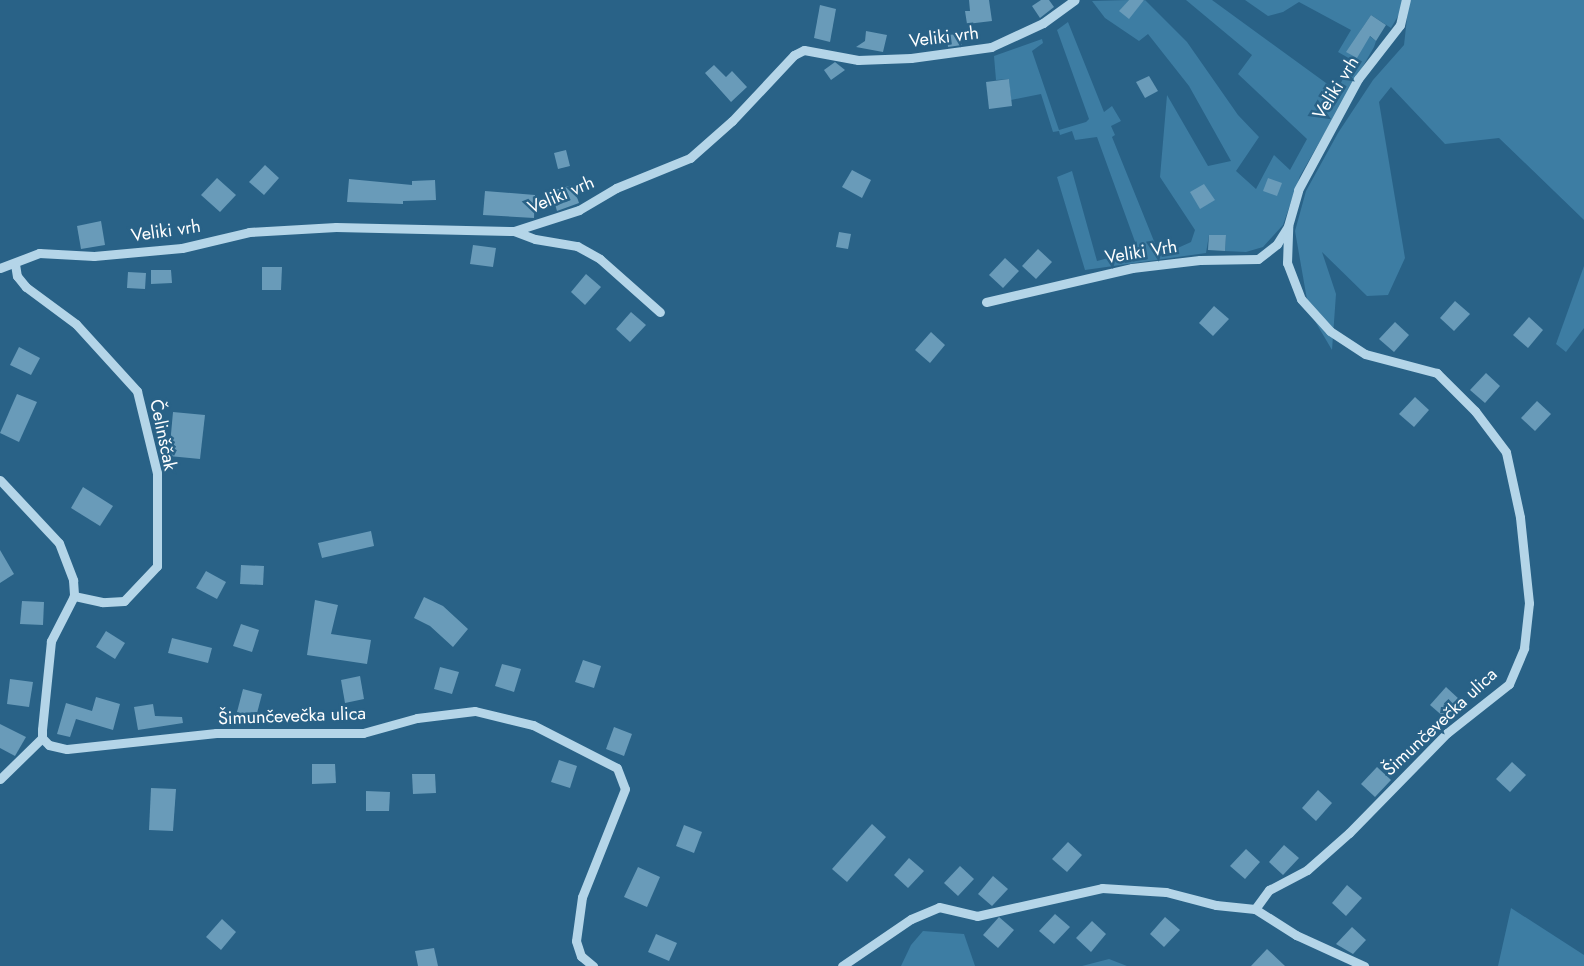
<!DOCTYPE html>
<meta charset="utf-8">
<style>
body{margin:0}
#map{position:relative;width:1584px;height:966px;overflow:hidden;background:#296287;font-family:Jost,sans-serif}
div>[style]{position:absolute}
.green>*{inset:0;background:#3d7da3}
.building>*{inset:0;background:#699bb9}
.minor>*{height:9px;margin:-4.5px;padding:0 4.5px;transform-origin:4.5px;border-radius:4.5px;background:#b4d5e8}
span{translate:-50% -50%;white-space:nowrap;text-align:center;line-height:1.15;-webkit-text-stroke:5px #296287;paint-order:stroke}
.street-label{font-size:18px;color:#fff}
</style>
<div id="map">
<div class="green">
<div style="clip-path:polygon(1129px 0,1120px 11px,1145px 0,1187px 42px,1238px 115px,1259px 137px,1236px 171px,1256px 189px,1274px 155px,1290px 170px,1307px 139px,1238px 74px,1252px 55px,1186px 0,1212px 0,1337px 91px,1352px 60px,1338px 52px,1351px 30px,1299px 2px,1283px 12px,1268px 16px,1245px 0,1403px 0,1401px 11px,1391px 28px,1371px 15px,1361px 30px,1376px 41px,1374px 47px,1300px 176px,1283px 225px,1263px 247px,1246px 252px,1225px 251px,1226px 235px,1209px 235px,1206px 253px,1085px 270px,1057px 177px,1072px 171px,1097px 261px,1138px 250px,1097px 137px,1075px 140px,1072px 131px,1060px 135px,1059px 131px,1053px 132px,1041px 94px,1011px 100px,1009px 79px,996px 80px,994px 56px,1042px 39px,1043px 43px,1032px 51px,1059px 130px,1086px 122px,1089px 119px,1057px 30px,1068px 22px,1104px 112px,1112px 106px,1121px 121px,1111px 126px,1115px 135px,1112px 137px,1160px 256px,1191px 242px,1195px 230px,1160px 177px,1167px 95px,1208px 166px,1231px 161px,1189px 86px,1148px 34px,1139px 41px,1105px 18px,1092px 1px)"></div>
<div style="clip-path:polygon(1409px 0,1584px 0,1584px 220px,1499px 138px,1445px 144px,1391px 87px,1379px 102px,1405px 258px,1388px 295px,1367px 296px,1322px 252px,1336px 294px,1332px 350px,1309px 311px,1295px 231px,1306px 191px,1338px 133px,1373px 80px,1404px 45px)"></div>
<div style="clip-path:polygon(1584px 266px,1584px 328px,1566px 352px,1556px 344px)"></div>
<div style="clip-path:polygon(1511px 908px,1584px 955px,1584px 966px,1498px 966px)"></div>
<div style="clip-path:polygon(923px 931px,964px 934px,975px 966px,901px 966px,911px 945px)"></div>
<div style="clip-path:polygon(1109px 959px,1127px 966px,1082px 966px)"></div>
</div>
<div class="building">
<div style="clip-path:polygon(969px 0,989px 0,992px 21px,967px 24px,965px 11px,970px 11px)"></div>
<div style="clip-path:polygon(1041px 0,1049px 0,1054px 7px,1040px 18px,1032px 6px)"></div>
<div style="clip-path:polygon(1129px 0,1144px 0,1129px 19px,1119px 11px)"></div>
<div style="clip-path:polygon(820px 5px,836px 9px,830px 42px,814px 38px)"></div>
<div style="clip-path:polygon(1371px 15px,1386px 25px,1376px 41px,1370px 36px,1357px 58px,1346px 52px)"></div>
<div style="clip-path:polygon(866px 31px,887px 35px,883px 52px,856px 47px,865px 41px)"></div>
<div style="clip-path:polygon(961px 34px,962px 45px,948px 47px,947px 35px)"></div>
<div style="clip-path:polygon(835px 62px,845px 70px,831px 80px,824px 70px)"></div>
<div style="clip-path:polygon(714px 65px,726px 77px,732px 71px,747px 87px,731px 102px,705px 73px)"></div>
<div style="clip-path:polygon(1149px 76px,1158px 91px,1145px 98px,1136px 82px)"></div>
<div style="clip-path:polygon(1009px 79px,1012px 106px,989px 109px,986px 82px)"></div>
<div style="clip-path:polygon(566px 150px,570px 166px,558px 169px,554px 153px)"></div>
<div style="clip-path:polygon(265px 165px,279px 178px,264px 195px,249px 182px)"></div>
<div style="clip-path:polygon(852px 170px,871px 180px,862px 198px,842px 187px)"></div>
<div style="clip-path:polygon(217px 178px,236px 195px,220px 212px,201px 195px)"></div>
<div style="clip-path:polygon(1268px 178px,1282px 183px,1277px 196px,1263px 191px)"></div>
<div style="clip-path:polygon(349px 179px,412px 185px,412px 181px,435px 180px,436px 200px,403px 201px,403px 204px,347px 202px)"></div>
<div style="clip-path:polygon(1204px 184px,1215px 200px,1200px 209px,1190px 192px)"></div>
<div style="clip-path:polygon(573px 185px,579px 203px,557px 211px,551px 191px)"></div>
<div style="clip-path:polygon(485px 191px,535px 195px,534px 218px,483px 215px)"></div>
<div style="clip-path:polygon(101px 221px,105px 245px,81px 249px,77px 226px)"></div>
<div style="clip-path:polygon(839px 232px,851px 234px,848px 249px,836px 247px)"></div>
<div style="clip-path:polygon(1209px 235px,1226px 235px,1225px 251px,1208px 250px)"></div>
<div style="clip-path:polygon(473px 245px,496px 248px,493px 267px,470px 264px)"></div>
<div style="clip-path:polygon(1038px 249px,1052px 262px,1036px 279px,1022px 266px)"></div>
<div style="clip-path:polygon(1005px 258px,1019px 271px,1003px 288px,989px 275px)"></div>
<div style="clip-path:polygon(262px 267px,282px 267px,281px 290px,262px 290px)"></div>
<div style="clip-path:polygon(151px 270px,171px 270px,172px 283px,151px 284px)"></div>
<div style="clip-path:polygon(128px 272px,146px 273px,145px 289px,127px 288px)"></div>
<div style="clip-path:polygon(586px 274px,601px 287px,585px 305px,571px 292px)"></div>
<div style="clip-path:polygon(1455px 301px,1470px 314px,1454px 331px,1440px 318px)"></div>
<div style="clip-path:polygon(1214px 306px,1229px 319px,1213px 336px,1199px 323px)"></div>
<div style="clip-path:polygon(631px 312px,646px 325px,630px 342px,616px 329px)"></div>
<div style="clip-path:polygon(1529px 317px,1543px 330px,1528px 348px,1513px 335px)"></div>
<div style="clip-path:polygon(1395px 322px,1409px 335px,1394px 352px,1379px 339px)"></div>
<div style="clip-path:polygon(931px 332px,945px 345px,930px 363px,915px 350px)"></div>
<div style="clip-path:polygon(19px 347px,40px 358px,31px 375px,10px 365px)"></div>
<div style="clip-path:polygon(1486px 373px,1500px 386px,1485px 403px,1470px 390px)"></div>
<div style="clip-path:polygon(17px 394px,37px 402px,19px 442px,0 433px)"></div>
<div style="clip-path:polygon(1415px 397px,1429px 410px,1414px 427px,1399px 414px)"></div>
<div style="clip-path:polygon(1537px 401px,1551px 414px,1535px 431px,1521px 418px)"></div>
<div style="clip-path:polygon(173px 412px,205px 415px,200px 459px,169px 456px)"></div>
<div style="clip-path:polygon(83px 487px,113px 506px,100px 526px,71px 508px)"></div>
<div style="clip-path:polygon(371px 531px,374px 546px,322px 558px,318px 543px)"></div>
<div style="clip-path:polygon(0 550px,14px 574px,0 583px)"></div>
<div style="clip-path:polygon(241px 565px,264px 566px,263px 585px,240px 584px)"></div>
<div style="clip-path:polygon(206px 571px,226px 582px,217px 599px,196px 588px)"></div>
<div style="clip-path:polygon(424px 597px,443px 606px,468px 629px,453px 647px,430px 626px,414px 618px)"></div>
<div style="clip-path:polygon(315px 600px,338px 605px,331px 634px,371px 640px,367px 664px,307px 655px)"></div>
<div style="clip-path:polygon(22px 601px,44px 602px,43px 625px,20px 624px)"></div>
<div style="clip-path:polygon(241px 624px,259px 630px,252px 652px,233px 646px)"></div>
<div style="clip-path:polygon(106px 631px,125px 643px,115px 659px,96px 647px)"></div>
<div style="clip-path:polygon(172px 638px,212px 648px,208px 663px,168px 653px)"></div>
<div style="clip-path:polygon(583px 660px,601px 666px,594px 688px,575px 682px)"></div>
<div style="clip-path:polygon(502px 664px,521px 669px,514px 692px,495px 686px)"></div>
<div style="clip-path:polygon(440px 667px,459px 672px,452px 694px,434px 689px)"></div>
<div style="clip-path:polygon(360px 676px,364px 699px,345px 703px,341px 680px)"></div>
<div style="clip-path:polygon(10px 679px,33px 682px,29px 707px,7px 704px)"></div>
<div style="clip-path:polygon(1446px 687px,1460px 700px,1445px 718px,1430px 705px)"></div>
<div style="clip-path:polygon(243px 689px,262px 694px,256px 717px,237px 712px)"></div>
<div style="clip-path:polygon(96px 697px,120px 704px,113px 730px,76px 719px,70px 737px,57px 734px,66px 703px,92px 711px)"></div>
<div style="clip-path:polygon(153px 704px,155px 716px,182px 717px,183px 723px,138px 730px,134px 707px)"></div>
<div style="clip-path:polygon(0 724px,26px 737px,15px 756px,0 748px)"></div>
<div style="clip-path:polygon(614px 727px,632px 734px,624px 756px,606px 749px)"></div>
<div style="clip-path:polygon(559px 760px,577px 766px,570px 788px,551px 782px)"></div>
<div style="clip-path:polygon(1512px 762px,1526px 775px,1510px 792px,1496px 779px)"></div>
<div style="clip-path:polygon(312px 764px,335px 764px,336px 783px,312px 784px)"></div>
<div style="clip-path:polygon(1377px 767px,1391px 780px,1375px 797px,1361px 784px)"></div>
<div style="clip-path:polygon(412px 774px,435px 774px,436px 793px,413px 794px)"></div>
<div style="clip-path:polygon(151px 788px,176px 789px,173px 831px,149px 830px)"></div>
<div style="clip-path:polygon(1318px 790px,1332px 803px,1316px 821px,1302px 808px)"></div>
<div style="clip-path:polygon(366px 791px,390px 792px,389px 811px,366px 811px)"></div>
<div style="clip-path:polygon(872px 824px,886px 837px,847px 882px,832px 869px)"></div>
<div style="clip-path:polygon(684px 825px,702px 832px,694px 853px,676px 846px)"></div>
<div style="clip-path:polygon(1068px 842px,1082px 855px,1067px 872px,1052px 859px)"></div>
<div style="clip-path:polygon(1284px 845px,1299px 858px,1283px 875px,1269px 862px)"></div>
<div style="clip-path:polygon(1246px 849px,1260px 862px,1245px 879px,1230px 866px)"></div>
<div style="clip-path:polygon(909px 858px,924px 871px,908px 888px,894px 875px)"></div>
<div style="clip-path:polygon(960px 866px,974px 879px,958px 896px,944px 883px)"></div>
<div style="clip-path:polygon(638px 867px,660px 877px,647px 907px,624px 897px)"></div>
<div style="clip-path:polygon(993px 876px,1008px 889px,992px 906px,978px 894px)"></div>
<div style="clip-path:polygon(1347px 885px,1362px 898px,1346px 916px,1332px 903px)"></div>
<div style="clip-path:polygon(1055px 914px,1070px 927px,1054px 944px,1039px 931px)"></div>
<div style="clip-path:polygon(999px 917px,1014px 930px,998px 948px,983px 935px)"></div>
<div style="clip-path:polygon(1165px 917px,1180px 930px,1164px 947px,1150px 934px)"></div>
<div style="clip-path:polygon(222px 919px,236px 932px,221px 950px,206px 937px)"></div>
<div style="clip-path:polygon(1092px 921px,1106px 934px,1091px 952px,1076px 938px)"></div>
<div style="clip-path:polygon(1352px 927px,1366px 940px,1353px 954px,1336px 944px)"></div>
<div style="clip-path:polygon(656px 934px,677px 943px,669px 961px,648px 952px)"></div>
<div style="clip-path:polygon(434px 948px,438px 966px,418px 966px,415px 951px)"></div>
<div style="clip-path:polygon(1267px 949px,1285px 966px,1251px 966px)"></div>
</div>
<div class="minor">
<div style="left:514px;top:231px;width:22px;rotate:21deg"></div>
<div style="left:535px;top:239px;width:43px;rotate:9.5deg"></div>
<div style="left:577px;top:246px;width:26px;rotate:29deg"></div>
<div style="left:600px;top:259px;width:80px;rotate:41.5deg"></div>
<div style="left:15px;top:264px;width:12px;rotate:81deg"></div>
<div style="left:17px;top:276px;width:14px;rotate:51deg"></div>
<div style="left:26px;top:287px;width:62px;rotate:36.5deg"></div>
<div style="left:76px;top:324px;width:91px;rotate:47.7deg"></div>
<div style="left:137px;top:391px;width:84px;rotate:76.3deg"></div>
<div style="left:157px;top:473px;width:93px;rotate:90deg"></div>
<div style="left:157px;top:566px;width:48px;rotate:133.3deg"></div>
<div style="left:124px;top:601px;width:22px;rotate:177deg"></div>
<div style="left:102px;top:602px;width:29px;rotate:-168deg"></div>
<div style="left:0;top:268px;width:42px;rotate:-21deg"></div>
<div style="left:39px;top:253px;width:55px;rotate:3.1deg"></div>
<div style="left:94px;top:256px;width:88px;rotate:-5.2deg"></div>
<div style="left:182px;top:248px;width:69px;rotate:-13.4deg"></div>
<div style="left:249px;top:232px;width:87px;rotate:-3.3deg"></div>
<div style="left:336px;top:227px;width:178px;rotate:1.3deg"></div>
<div style="left:514px;top:231px;width:68px;rotate:-17.9deg"></div>
<div style="left:579px;top:210px;width:43px;rotate:-30.7deg"></div>
<div style="left:616px;top:188px;width:80px;rotate:-22.1deg"></div>
<div style="left:690px;top:158px;width:56px;rotate:-41.4deg"></div>
<div style="left:732px;top:121px;width:91px;rotate:-46.8deg"></div>
<div style="left:794px;top:55px;width:11px;rotate:-27deg"></div>
<div style="left:804px;top:50px;width:55px;rotate:10.5deg"></div>
<div style="left:858px;top:60px;width:53px;rotate:-2.2deg"></div>
<div style="left:911px;top:58px;width:81px;rotate:-7.8deg"></div>
<div style="left:991px;top:47px;width:57px;rotate:-24.8deg"></div>
<div style="left:1043px;top:23px;width:39px;rotate:-36deg"></div>
<div style="left:986px;top:302px;width:150px;rotate:-13.1deg"></div>
<div style="left:1132px;top:268px;width:68px;rotate:-6.7deg"></div>
<div style="left:1200px;top:260px;width:58px;rotate:-1deg"></div>
<div style="left:1258px;top:259px;width:24px;rotate:-38deg"></div>
<div style="left:1277px;top:244px;width:19px;rotate:-58deg"></div>
<div style="left:0;top:480px;width:86px;rotate:46.9deg"></div>
<div style="left:59px;top:543px;width:40px;rotate:69deg"></div>
<div style="left:73px;top:580px;width:16px;rotate:86deg"></div>
<div style="left:74px;top:596px;width:51px;rotate:117.1deg"></div>
<div style="left:51px;top:641px;width:89px;rotate:95.8deg"></div>
<div style="left:42px;top:730px;width:8px;rotate:90deg"></div>
<div style="left:42px;top:738px;width:10px;rotate:45deg"></div>
<div style="left:49px;top:745px;width:18px;rotate:13deg"></div>
<div style="left:67px;top:749px;width:150px;rotate:-6.1deg"></div>
<div style="left:216px;top:733px;width:147px"></div>
<div style="left:363px;top:733px;width:56px;rotate:-15.5deg"></div>
<div style="left:417px;top:718px;width:58px;rotate:-6.9deg"></div>
<div style="left:475px;top:711px;width:60px;rotate:13.6deg"></div>
<div style="left:533px;top:725px;width:94px;rotate:27.1deg"></div>
<div style="left:617px;top:768px;width:22px;rotate:69deg"></div>
<div style="left:625px;top:789px;width:116px;rotate:111.7deg"></div>
<div style="left:582px;top:897px;width:44px;rotate:97.8deg"></div>
<div style="left:576px;top:941px;width:16px;rotate:72deg"></div>
<div style="left:581px;top:956px;width:16px;rotate:40deg"></div>
<div style="left:0;top:779px;width:59px;rotate:-44.3deg"></div>
<div style="left:1255px;top:909px;width:49px;rotate:32.4deg"></div>
<div style="left:1296px;top:935px;width:75px;rotate:24.5deg"></div>
<div style="left:842px;top:966px;width:83px;rotate:-34.3deg"></div>
<div style="left:911px;top:919px;width:30px;rotate:-23deg"></div>
<div style="left:939px;top:907px;width:39px;rotate:13deg"></div>
<div style="left:977px;top:916px;width:128px;rotate:-12.6deg"></div>
<div style="left:1102px;top:888px;width:64px;rotate:3.6deg"></div>
<div style="left:1166px;top:892px;width:52px;rotate:14.6deg"></div>
<div style="left:1216px;top:905px;width:39px;rotate:6deg"></div>
<div style="left:1255px;top:909px;width:24px;rotate:-54deg"></div>
<div style="left:1269px;top:890px;width:43px;rotate:-27.8deg"></div>
<div style="left:1307px;top:870px;width:56px;rotate:-41.4deg"></div>
<div style="left:1349px;top:833px;width:140px;rotate:-45.6deg"></div>
<div style="left:1447px;top:733px;width:79px;rotate:-38.3deg"></div>
<div style="left:1509px;top:684px;width:39px;rotate:-67deg"></div>
<div style="left:1524px;top:648px;width:45px;rotate:-83.7deg"></div>
<div style="left:1529px;top:603px;width:86px;rotate:-96deg"></div>
<div style="left:1520px;top:517px;width:66px;rotate:-102.2deg"></div>
<div style="left:1506px;top:452px;width:51px;rotate:-127.1deg"></div>
<div style="left:1475px;top:411px;width:54px;rotate:-135deg"></div>
<div style="left:1437px;top:373px;width:74px;rotate:-165.2deg"></div>
<div style="left:1365px;top:354px;width:42px;rotate:-146.7deg"></div>
<div style="left:1330px;top:331px;width:43px;rotate:-132.2deg"></div>
<div style="left:1301px;top:299px;width:39px;rotate:-111deg"></div>
<div style="left:1287px;top:263px;width:37px;rotate:-88deg"></div>
<div style="left:1288px;top:226px;width:37px;rotate:-74deg"></div>
<div style="left:1298px;top:190px;width:126px;rotate:-61.6deg"></div>
<div style="left:1358px;top:79px;width:68px;rotate:-52.1deg"></div>
<div style="left:1400px;top:25px;width:26px;rotate:-77deg"></div>
</div>
<div class="street-label">
<span style="left:944px;top:37px;rotate:-7deg">Veliki vrh</span>
<span style="left:1336px;top:88px;rotate:-58deg">Veliki vrh</span>
<span style="left:561px;top:195px;rotate:-23deg">Veliki vrh</span>
<span style="left:166px;top:231px;rotate:-8deg">Veliki vrh</span>
<span style="left:1141px;top:252px;rotate:-9deg">Veliki Vrh</span>
<span style="left:163px;top:435px;rotate:78deg">Čelinščak</span>
<span style="left:292px;top:716px;rotate:-2deg">Šimunčevečka ulica</span>
<span style="left:1440px;top:722px;rotate:-43deg">Šimunčevečka ulica</span>
</div>
</div>
